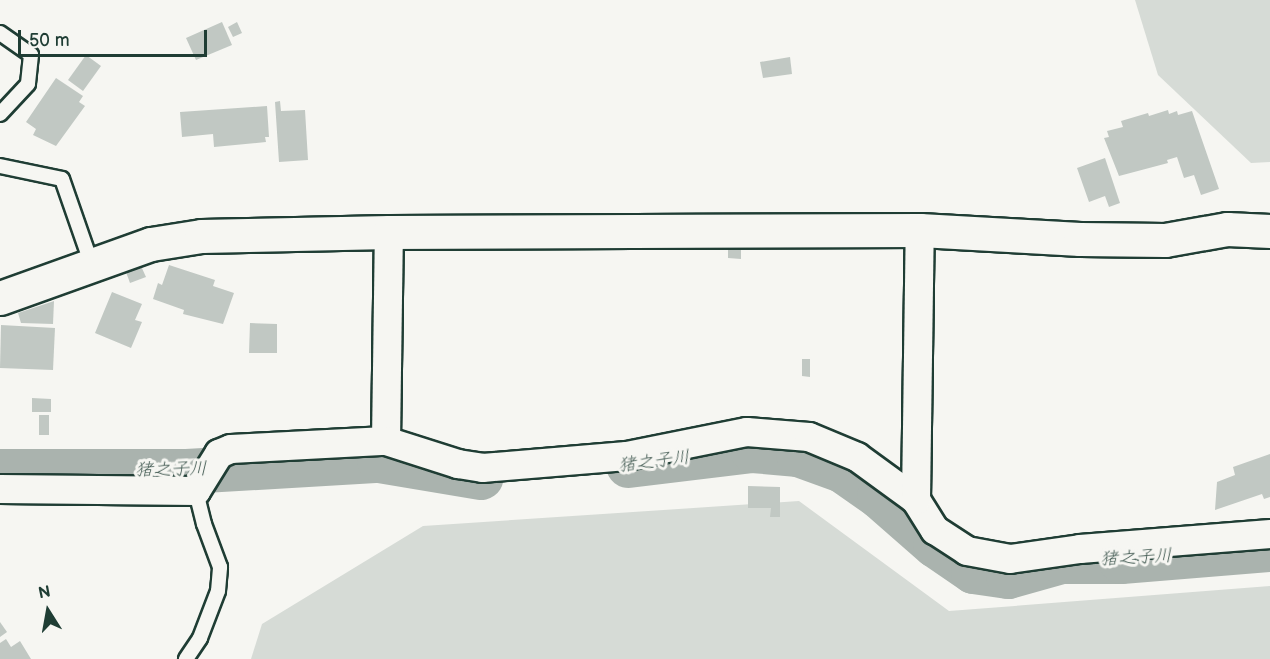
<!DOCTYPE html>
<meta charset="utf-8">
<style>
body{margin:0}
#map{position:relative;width:1270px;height:659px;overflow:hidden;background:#f6f6f2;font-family:"Balsamiq Sans","Klee One",sans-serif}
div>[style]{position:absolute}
.green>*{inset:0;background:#d6dbd6}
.river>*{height:45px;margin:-22.5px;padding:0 22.5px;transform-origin:22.5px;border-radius:22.5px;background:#aab3ae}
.building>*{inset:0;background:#c1c8c3}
.roads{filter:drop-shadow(2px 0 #1f3d34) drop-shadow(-2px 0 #1f3d34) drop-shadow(0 2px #1f3d34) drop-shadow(0 -2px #1f3d34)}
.service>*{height:14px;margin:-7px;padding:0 7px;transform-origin:7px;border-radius:7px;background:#f6f6f2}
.minor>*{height:28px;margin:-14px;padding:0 14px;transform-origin:14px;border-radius:14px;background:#f6f6f2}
.tertiary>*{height:33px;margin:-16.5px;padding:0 16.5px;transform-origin:16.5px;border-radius:16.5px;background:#f6f6f2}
span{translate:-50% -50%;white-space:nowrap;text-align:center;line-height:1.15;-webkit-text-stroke:6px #f6f6f2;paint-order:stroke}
.water-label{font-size:18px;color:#425a52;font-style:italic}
.north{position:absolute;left:18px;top:581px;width:60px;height:60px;-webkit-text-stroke:4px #f6f6f2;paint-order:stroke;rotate:349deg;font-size:16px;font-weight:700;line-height:24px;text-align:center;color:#1f3d34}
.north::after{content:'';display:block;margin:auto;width:21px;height:27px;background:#1f3d34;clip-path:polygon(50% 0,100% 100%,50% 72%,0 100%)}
.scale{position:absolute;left:18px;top:30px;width:189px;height:27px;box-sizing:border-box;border:3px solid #1f3d34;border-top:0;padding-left:8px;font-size:18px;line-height:21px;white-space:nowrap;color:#1f3d34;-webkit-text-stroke:4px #f6f6f2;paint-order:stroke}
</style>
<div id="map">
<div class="green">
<div style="clip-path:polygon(1135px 0,1270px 0,1270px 162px,1251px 163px,1158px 75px)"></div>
<div style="clip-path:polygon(799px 501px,949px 611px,1270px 586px,1270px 659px,251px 659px,262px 624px,423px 526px)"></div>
</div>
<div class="river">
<div style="left:628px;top:465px;width:125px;rotate:-6.9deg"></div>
<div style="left:752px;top:450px;width:46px;rotate:5deg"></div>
<div style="left:798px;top:454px;width:47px;rotate:20deg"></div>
<div style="left:842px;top:470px;width:45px;rotate:35.1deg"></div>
<div style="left:879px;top:496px;width:74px;rotate:41.2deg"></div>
<div style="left:935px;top:545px;width:46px;rotate:34.4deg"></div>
<div style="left:973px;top:571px;width:35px;rotate:8deg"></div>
<div style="left:1008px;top:576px;width:55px;rotate:-15.8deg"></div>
<div style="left:1061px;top:561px;width:60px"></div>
<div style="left:1121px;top:561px;width:149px;rotate:-4.6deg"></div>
<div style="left:0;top:471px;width:186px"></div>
<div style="left:186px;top:471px;width:193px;rotate:-3.3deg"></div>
<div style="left:379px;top:460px;width:103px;rotate:9.5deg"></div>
</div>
<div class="building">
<div style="clip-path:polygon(222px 22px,232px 45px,196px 60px,186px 38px)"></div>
<div style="clip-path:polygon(237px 22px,242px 33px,233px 37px,228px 27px)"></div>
<div style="clip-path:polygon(86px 55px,101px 66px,83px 91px,68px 80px)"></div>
<div style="clip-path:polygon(790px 57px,792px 74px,763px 78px,760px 62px)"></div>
<div style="clip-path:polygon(56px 78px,83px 96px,79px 102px,85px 106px,56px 146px,33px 135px,36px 129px,26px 122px)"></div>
<div style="clip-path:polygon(280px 101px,281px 111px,305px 110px,308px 160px,279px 162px,275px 102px)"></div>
<div style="clip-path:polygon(267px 106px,269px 137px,265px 137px,266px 142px,214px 147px,213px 134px,182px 137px,180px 112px)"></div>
<div style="clip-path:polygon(1168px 110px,1169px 114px,1177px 111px,1178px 115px,1192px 111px,1219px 189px,1201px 195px,1194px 175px,1184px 178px,1177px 157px,1167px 160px,1168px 163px,1119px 176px,1104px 138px,1109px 137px,1107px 131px,1123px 127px,1121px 121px,1148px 113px,1149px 116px)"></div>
<div style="clip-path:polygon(1105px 158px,1120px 203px,1109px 207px,1105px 196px,1089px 202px,1077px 168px)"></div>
<div style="clip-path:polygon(728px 249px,741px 249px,741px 259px,728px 258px)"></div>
<div style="clip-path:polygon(169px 265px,215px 280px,213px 286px,234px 293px,223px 324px,183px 314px,184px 310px,153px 299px,158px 283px,162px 285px)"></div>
<div style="clip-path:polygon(141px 266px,146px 277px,130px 283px,126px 272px)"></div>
<div style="clip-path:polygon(112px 292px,142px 304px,135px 320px,142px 322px,131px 348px,95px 333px)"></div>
<div style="clip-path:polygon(54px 301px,53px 324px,21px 323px,18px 313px)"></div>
<div style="clip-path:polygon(250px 323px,277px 324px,277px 353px,249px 353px)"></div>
<div style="clip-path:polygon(1px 325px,55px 328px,53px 370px,0 368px)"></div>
<div style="clip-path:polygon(802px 359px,810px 359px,810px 377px,802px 376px)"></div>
<div style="clip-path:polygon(32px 398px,51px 399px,51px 412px,32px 412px)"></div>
<div style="clip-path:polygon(39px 415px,49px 415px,49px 435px,39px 435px)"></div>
<div style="clip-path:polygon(1270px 454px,1270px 497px,1264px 499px,1262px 494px,1215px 510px,1217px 482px,1235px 475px,1233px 467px)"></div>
<div style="clip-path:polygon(748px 486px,780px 487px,780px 517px,770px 517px,771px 508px,748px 508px)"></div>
<div style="clip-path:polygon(0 622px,7px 632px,0 637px)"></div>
<div style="clip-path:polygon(6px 639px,11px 647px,20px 641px,31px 659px,0 659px,0 643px)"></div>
</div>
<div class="roads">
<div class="service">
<div style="left:0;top:33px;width:38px;rotate:35deg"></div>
<div style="left:31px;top:55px;width:29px;rotate:96deg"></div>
<div style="left:28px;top:84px;width:41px;rotate:133deg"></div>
<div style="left:0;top:166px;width:63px;rotate:11.8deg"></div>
<div style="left:62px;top:179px;width:91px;rotate:70.8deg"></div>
<div style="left:186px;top:659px;width:25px;rotate:-56deg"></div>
<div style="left:200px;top:638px;width:50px;rotate:-69deg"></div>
<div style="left:218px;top:591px;width:24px;rotate:-85deg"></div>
<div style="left:220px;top:567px;width:46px;rotate:-110.4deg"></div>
<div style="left:204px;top:524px;width:34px;rotate:-104deg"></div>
</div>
<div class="minor">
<div style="left:386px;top:441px;width:209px;rotate:-89.2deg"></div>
<div style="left:0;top:489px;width:196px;rotate:0.6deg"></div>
<div style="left:196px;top:491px;width:44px;rotate:-58.1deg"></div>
<div style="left:219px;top:454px;width:13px;rotate:-23deg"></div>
<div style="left:231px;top:449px;width:155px;rotate:-3deg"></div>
<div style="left:386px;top:441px;width:76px;rotate:17.7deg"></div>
<div style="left:458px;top:464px;width:25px;rotate:9deg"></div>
<div style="left:483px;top:468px;width:144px;rotate:-4.8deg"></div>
<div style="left:627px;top:456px;width:122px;rotate:-11.3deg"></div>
<div style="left:747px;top:432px;width:62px;rotate:4.6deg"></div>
<div style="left:809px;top:437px;width:52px;rotate:22.6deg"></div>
<div style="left:857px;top:457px;width:73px;rotate:36.1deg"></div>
<div style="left:916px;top:500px;width:36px;rotate:58deg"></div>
<div style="left:935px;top:530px;width:38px;rotate:33deg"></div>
<div style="left:967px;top:551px;width:44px;rotate:10.5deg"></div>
<div style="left:1010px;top:559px;width:71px;rotate:-8.1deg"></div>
<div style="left:1080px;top:549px;width:191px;rotate:-4.5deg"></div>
<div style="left:916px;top:500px;width:270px;rotate:-89.2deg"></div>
</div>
<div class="tertiary">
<div style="left:0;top:298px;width:160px;rotate:-19.7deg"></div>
<div style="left:151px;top:244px;width:51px;rotate:-9.1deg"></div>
<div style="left:201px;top:236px;width:188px;rotate:-1.2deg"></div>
<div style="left:389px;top:232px;width:531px;rotate:-0.22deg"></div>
<div style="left:920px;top:230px;width:160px;rotate:3.2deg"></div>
<div style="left:1080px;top:239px;width:85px;rotate:0.7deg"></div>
<div style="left:1165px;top:240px;width:63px;rotate:-10.1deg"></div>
<div style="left:1227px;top:229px;width:43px;rotate:2.7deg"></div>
</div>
</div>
<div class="water-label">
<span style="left:654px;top:462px;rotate:-7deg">猪之子川</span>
<span style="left:171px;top:470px;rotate:-1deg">猪之子川</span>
<span style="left:1136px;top:558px;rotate:-3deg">猪之子川</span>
</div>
<div class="north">N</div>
<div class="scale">50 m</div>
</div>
